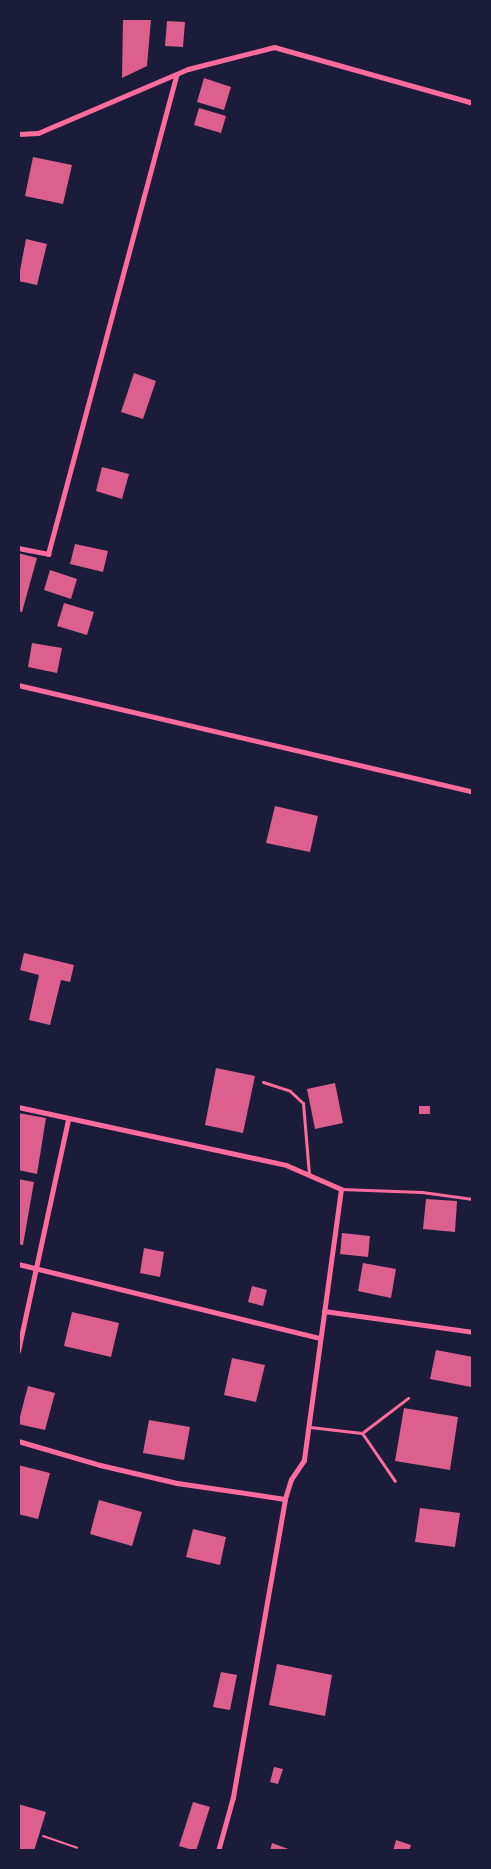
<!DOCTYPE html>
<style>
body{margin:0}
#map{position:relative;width:491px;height:1869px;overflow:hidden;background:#1b1b3a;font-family:Commissioner,sans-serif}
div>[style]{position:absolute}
.building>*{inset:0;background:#dd5f8e}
.path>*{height:2px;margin:-1px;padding:0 1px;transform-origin:1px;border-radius:1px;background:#ff6b9d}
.service>*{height:3px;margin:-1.5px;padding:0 1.5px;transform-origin:1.5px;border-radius:1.5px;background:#ff6b9d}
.minor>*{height:5px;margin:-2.5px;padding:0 2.5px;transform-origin:2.5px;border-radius:2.5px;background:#ff6b9d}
span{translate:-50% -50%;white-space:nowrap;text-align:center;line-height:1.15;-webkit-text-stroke:6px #1b1b3a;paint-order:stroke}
.frame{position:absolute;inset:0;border:20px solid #1b1b3a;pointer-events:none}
</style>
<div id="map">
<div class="building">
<div style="clip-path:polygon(123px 18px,151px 19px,147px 66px,122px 78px)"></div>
<div style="clip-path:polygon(167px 21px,185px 22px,183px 47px,165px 46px)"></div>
<div style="clip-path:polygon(204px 78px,231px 87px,224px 110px,197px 102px)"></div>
<div style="clip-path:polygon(199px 108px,226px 116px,221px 133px,194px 125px)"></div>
<div style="clip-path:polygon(33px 157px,72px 165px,63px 204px,25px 196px)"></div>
<div style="clip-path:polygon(26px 239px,47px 244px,37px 285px,18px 281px)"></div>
<div style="clip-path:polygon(134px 373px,156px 381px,143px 419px,121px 412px)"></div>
<div style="clip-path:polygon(102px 467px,129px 474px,122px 499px,96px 491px)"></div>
<div style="clip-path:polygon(75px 544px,108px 551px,103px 572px,70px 564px)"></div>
<div style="clip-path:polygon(18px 553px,37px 558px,22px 612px,18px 611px)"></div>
<div style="clip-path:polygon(50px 570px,77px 579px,71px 599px,44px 590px)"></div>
<div style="clip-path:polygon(64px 603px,94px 612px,87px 635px,57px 626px)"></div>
<div style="clip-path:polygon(32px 643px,62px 648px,57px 673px,28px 667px)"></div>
<div style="clip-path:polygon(275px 806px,318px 816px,310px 852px,266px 843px)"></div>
<div style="clip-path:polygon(24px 953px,74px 965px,70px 982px,61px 980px,50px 1025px,29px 1020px,39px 975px,20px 970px)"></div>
<div style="clip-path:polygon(216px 1068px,255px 1076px,243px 1133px,205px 1125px)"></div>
<div style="clip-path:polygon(335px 1083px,343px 1123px,315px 1129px,307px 1089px)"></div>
<div style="clip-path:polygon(419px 1106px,430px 1106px,430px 1114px,419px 1114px)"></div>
<div style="clip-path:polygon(18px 1113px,46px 1118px,37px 1174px,18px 1170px)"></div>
<div style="clip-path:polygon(18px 1179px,34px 1182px,23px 1245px,18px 1244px)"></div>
<div style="clip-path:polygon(426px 1199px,457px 1201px,455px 1232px,423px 1229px)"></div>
<div style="clip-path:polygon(342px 1233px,370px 1236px,368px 1257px,340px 1254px)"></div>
<div style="clip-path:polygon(144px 1248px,164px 1252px,160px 1277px,140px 1273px)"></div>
<div style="clip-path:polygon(363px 1263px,396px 1269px,391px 1298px,358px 1291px)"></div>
<div style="clip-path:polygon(252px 1286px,267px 1290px,263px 1306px,248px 1302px)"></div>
<div style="clip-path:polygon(72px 1312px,119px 1323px,111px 1357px,64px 1346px)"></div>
<div style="clip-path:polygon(436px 1350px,473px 1357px,471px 1387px,430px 1379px)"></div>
<div style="clip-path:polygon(232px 1358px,265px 1365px,256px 1402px,224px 1395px)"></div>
<div style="clip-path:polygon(28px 1386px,55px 1393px,45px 1430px,18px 1424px)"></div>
<div style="clip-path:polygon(404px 1408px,458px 1417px,450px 1470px,395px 1461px)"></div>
<div style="clip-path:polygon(149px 1420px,190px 1427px,184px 1460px,143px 1453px)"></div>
<div style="clip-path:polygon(18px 1465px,50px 1473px,38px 1519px,18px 1514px)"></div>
<div style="clip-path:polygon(99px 1500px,142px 1512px,132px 1546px,90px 1534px)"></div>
<div style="clip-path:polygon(420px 1508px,460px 1513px,455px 1547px,415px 1542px)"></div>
<div style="clip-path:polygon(193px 1529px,226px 1537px,220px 1565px,186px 1557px)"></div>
<div style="clip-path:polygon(277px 1664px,332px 1675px,325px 1716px,269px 1705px)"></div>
<div style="clip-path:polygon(221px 1672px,237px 1675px,230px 1710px,213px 1707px)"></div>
<div style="clip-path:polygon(274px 1767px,283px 1769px,278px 1784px,270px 1782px)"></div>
<div style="clip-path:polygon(193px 1802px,210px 1807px,196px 1851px,179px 1846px)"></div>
<div style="clip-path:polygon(18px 1804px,46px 1812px,34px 1851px,18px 1851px)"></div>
<div style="clip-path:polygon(396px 1840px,411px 1845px,409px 1851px,393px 1851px)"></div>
<div style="clip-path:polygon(272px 1843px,294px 1851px,270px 1851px)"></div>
</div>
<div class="path">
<div style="left:43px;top:1836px;width:36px;rotate:19deg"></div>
</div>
<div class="service">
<div style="left:263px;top:1082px;width:28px;rotate:18deg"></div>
<div style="left:290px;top:1091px;width:18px;rotate:43deg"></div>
<div style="left:303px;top:1103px;width:71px;rotate:85.2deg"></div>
<div style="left:341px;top:1189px;width:81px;rotate:2.1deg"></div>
<div style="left:422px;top:1192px;width:51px;rotate:7.8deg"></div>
<div style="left:310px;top:1427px;width:52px;rotate:6.6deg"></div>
<div style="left:362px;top:1433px;width:58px;rotate:-37.3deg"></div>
<div style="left:362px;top:1433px;width:58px;rotate:55.5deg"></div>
</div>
<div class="minor">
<div style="left:18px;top:134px;width:20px;rotate:-3deg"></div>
<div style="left:38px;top:133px;width:163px;rotate:-23.1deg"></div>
<div style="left:188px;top:69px;width:89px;rotate:-14.3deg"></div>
<div style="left:274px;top:47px;width:207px;rotate:15.7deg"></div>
<div style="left:18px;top:548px;width:31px;rotate:11deg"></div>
<div style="left:48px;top:554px;width:496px;rotate:-75deg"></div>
<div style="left:18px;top:685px;width:467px;rotate:13.2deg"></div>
<div style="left:18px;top:1107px;width:274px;rotate:12.2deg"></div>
<div style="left:286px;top:1165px;width:60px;rotate:23.6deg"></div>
<div style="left:341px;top:1189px;width:274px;rotate:97.8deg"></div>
<div style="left:304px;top:1460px;width:23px;rotate:124deg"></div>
<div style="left:291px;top:1479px;width:21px;rotate:107deg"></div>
<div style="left:285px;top:1499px;width:303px;rotate:99.9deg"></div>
<div style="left:233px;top:1797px;width:56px;rotate:105.5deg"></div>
<div style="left:18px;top:1264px;width:311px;rotate:13.8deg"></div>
<div style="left:324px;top:1311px;width:150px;rotate:8deg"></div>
<div style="left:18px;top:1351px;width:237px;rotate:-77.8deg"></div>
<div style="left:18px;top:1441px;width:85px;rotate:16.3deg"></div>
<div style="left:100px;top:1465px;width:79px;rotate:13.2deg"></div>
<div style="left:177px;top:1483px;width:109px;rotate:8.4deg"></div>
</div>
<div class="frame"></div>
</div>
